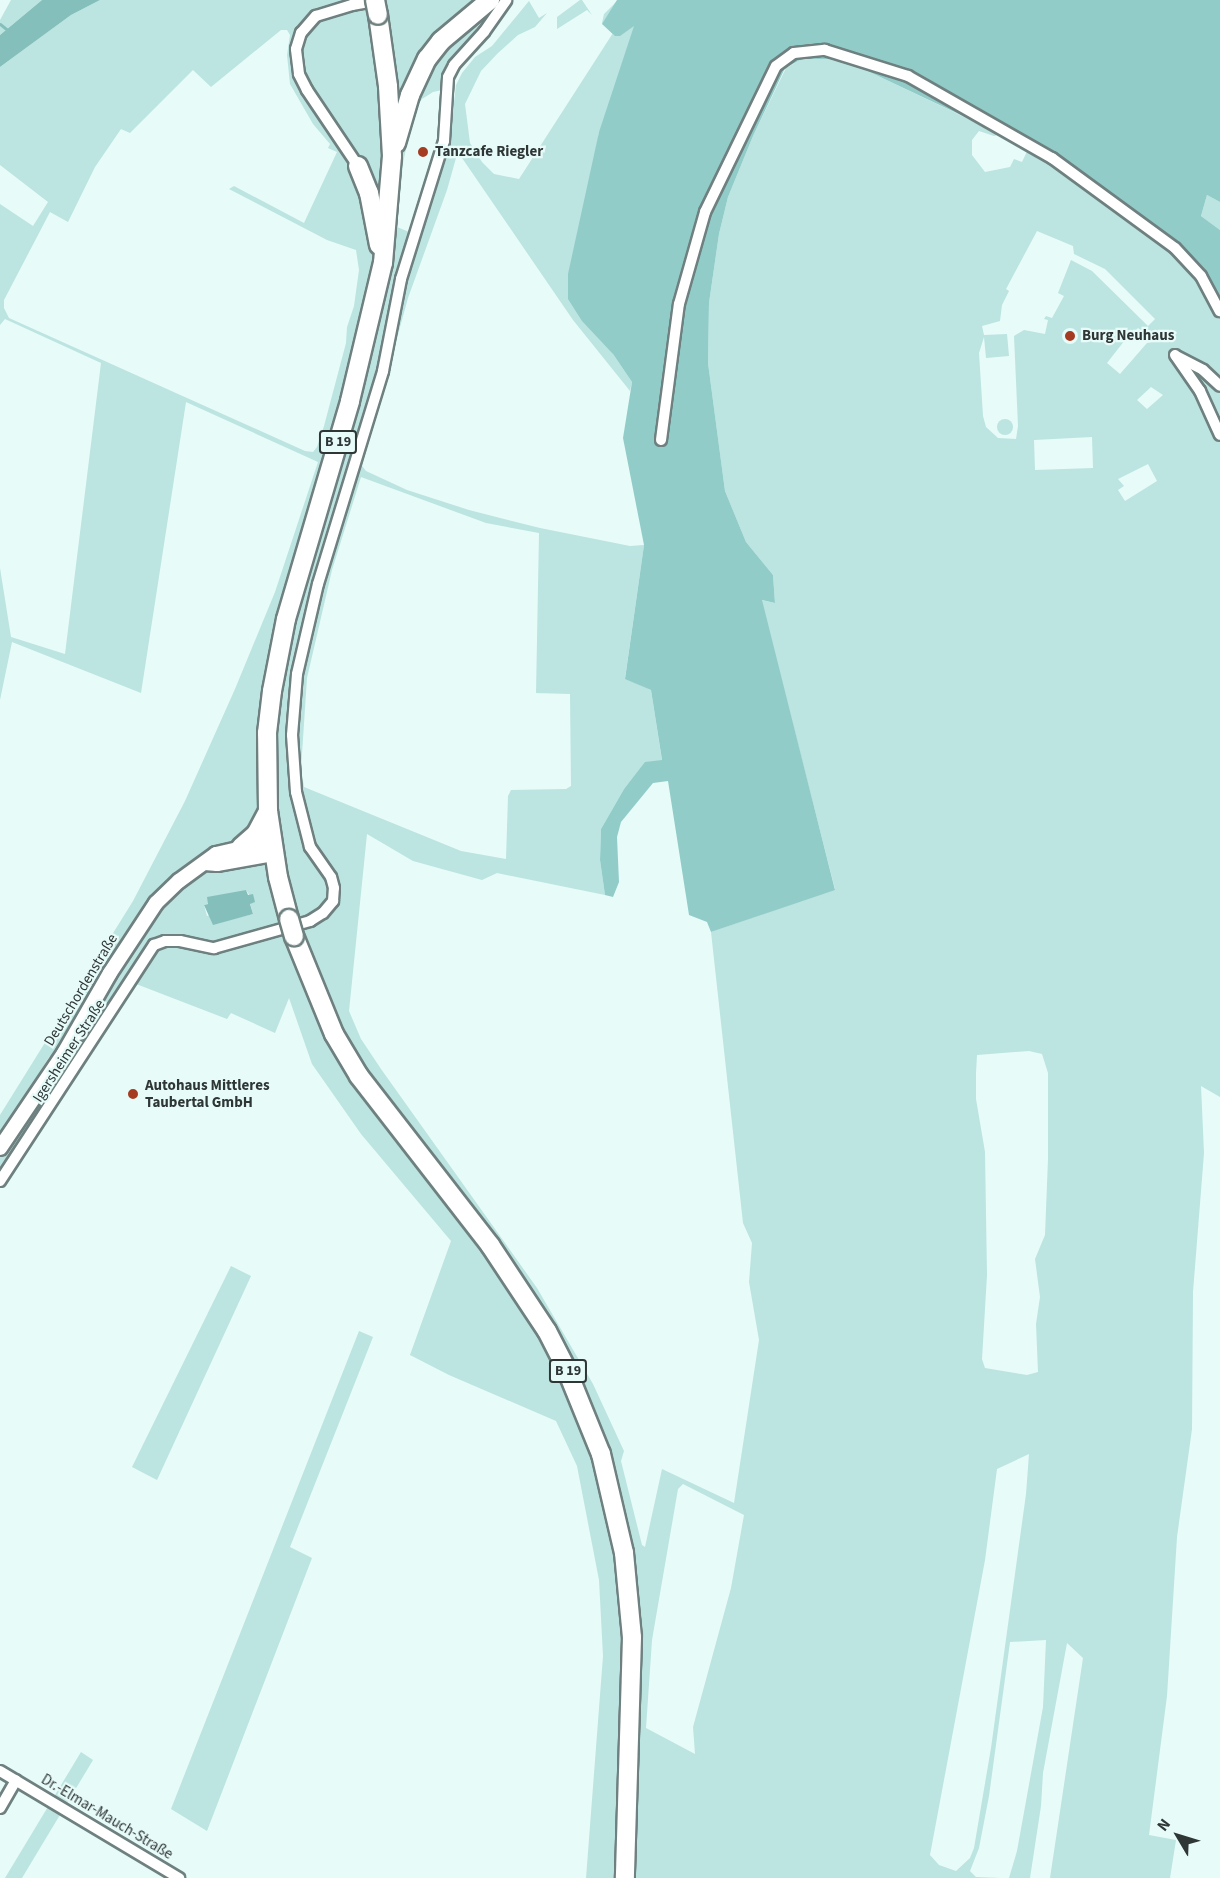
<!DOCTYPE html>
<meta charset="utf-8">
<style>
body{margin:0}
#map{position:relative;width:1220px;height:1878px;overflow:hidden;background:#e7fbf9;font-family:"Source Sans 3",sans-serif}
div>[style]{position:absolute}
.green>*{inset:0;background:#bce4e1}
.round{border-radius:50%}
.forest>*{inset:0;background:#91ccc9}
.water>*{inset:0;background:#85bfbc}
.stream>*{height:3px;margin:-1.5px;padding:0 1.5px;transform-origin:1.5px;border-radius:1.5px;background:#85bfbc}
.roads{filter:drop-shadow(2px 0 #6e807f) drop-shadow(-2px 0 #6e807f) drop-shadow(0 2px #6e807f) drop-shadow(0 -2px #6e807f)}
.minor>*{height:10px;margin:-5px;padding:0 5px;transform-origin:5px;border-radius:5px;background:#fff}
.tertiary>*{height:14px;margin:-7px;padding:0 7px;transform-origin:7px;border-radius:7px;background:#fff}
.primary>*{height:18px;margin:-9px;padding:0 9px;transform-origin:9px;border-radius:9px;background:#fff}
.bridges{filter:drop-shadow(2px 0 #6e807f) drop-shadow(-2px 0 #6e807f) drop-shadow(0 2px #6e807f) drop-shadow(0 -2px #6e807f)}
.primary-bridge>*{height:18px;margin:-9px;padding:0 9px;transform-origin:9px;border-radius:9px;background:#fff}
.dots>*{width:16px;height:16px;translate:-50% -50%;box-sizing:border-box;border:3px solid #e7fbf9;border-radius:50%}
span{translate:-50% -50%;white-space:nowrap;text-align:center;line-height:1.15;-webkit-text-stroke:4.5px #e7fbf9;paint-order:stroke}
.shield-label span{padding:2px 4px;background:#e7fbf9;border:2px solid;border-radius:4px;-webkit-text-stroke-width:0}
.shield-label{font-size:14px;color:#2f3736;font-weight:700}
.poi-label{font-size:15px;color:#2f3736;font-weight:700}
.left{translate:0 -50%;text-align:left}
.street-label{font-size:15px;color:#2f3736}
.north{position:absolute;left:1148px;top:1806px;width:60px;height:60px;-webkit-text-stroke:4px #e7fbf9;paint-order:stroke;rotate:308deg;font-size:16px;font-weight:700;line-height:24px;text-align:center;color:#2f3736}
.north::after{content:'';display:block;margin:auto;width:21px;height:27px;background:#2f3736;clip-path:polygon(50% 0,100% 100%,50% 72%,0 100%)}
</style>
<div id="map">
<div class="green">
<div style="clip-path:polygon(11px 0,42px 0,0 35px,0 20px)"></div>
<div style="clip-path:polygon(evenodd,100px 0,506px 0,442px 90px,433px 92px,422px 99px,414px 111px,403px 163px,397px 227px,414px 234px,444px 142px,445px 100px,452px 120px,456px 85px,462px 73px,475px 57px,492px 46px,529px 1px,539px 18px,547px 13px,535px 27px,518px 35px,498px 53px,481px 71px,465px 104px,470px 143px,482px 162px,494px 174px,519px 179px,613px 33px,615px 36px,602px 23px,604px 14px,618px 0,700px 0,599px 132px,596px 151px,613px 354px,632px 382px,630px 391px,573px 320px,460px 155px,456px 158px,447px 190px,408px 298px,362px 466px,366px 471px,407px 490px,469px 510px,540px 528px,630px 546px,644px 545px,625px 678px,651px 690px,662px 761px,645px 763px,624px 789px,601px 829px,600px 860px,605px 895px,497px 873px,482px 880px,413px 861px,367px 834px,349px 1011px,361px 1039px,381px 1069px,537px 1288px,593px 1384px,624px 1451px,621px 1461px,642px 1545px,645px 1547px,662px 1469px,734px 1503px,759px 1340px,749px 1282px,752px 1243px,743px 1223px,711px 932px,835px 889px,761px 600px,775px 603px,773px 575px,746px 542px,725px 491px,708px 363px,709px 303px,719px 234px,728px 197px,753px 136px,786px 68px,802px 59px,829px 59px,859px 67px,1000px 134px,994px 136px,979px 131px,972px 140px,972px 155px,985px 172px,1010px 167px,1014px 159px,1022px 162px,1030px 145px,1175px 248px,1220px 311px,1220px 1097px,1201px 1086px,1204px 1153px,1193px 1292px,1192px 1429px,1177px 1537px,1167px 1696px,1149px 1835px,1176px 1840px,1170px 1878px,1050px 1878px,1083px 1658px,1067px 1643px,1043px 1773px,1041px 1806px,1030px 1878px,1009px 1878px,1017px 1851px,1043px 1707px,1046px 1640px,1010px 1642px,989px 1796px,979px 1848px,970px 1871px,976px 1877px,1001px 1878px,586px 1878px,603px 1656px,599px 1580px,577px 1466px,556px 1421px,449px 1375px,410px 1355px,451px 1241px,361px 1134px,312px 1064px,289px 998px,275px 1033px,231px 1013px,227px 1019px,131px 982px,0 1181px,0 1115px,133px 901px,185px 801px,235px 689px,275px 592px,318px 462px,186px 402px,141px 693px,12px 642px,0 700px,0 568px,11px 637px,65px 654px,101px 363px,5px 319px,0 325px,0 204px,33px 226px,48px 202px,0 165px,0 67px,71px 15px,100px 0,281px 30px,287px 30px,290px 35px,287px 55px,290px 84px,313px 124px,330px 144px,328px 148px,337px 152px,304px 223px,234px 186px,229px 189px,327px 240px,356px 250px,359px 270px,354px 306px,347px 327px,346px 343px,324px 426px,317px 447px,313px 452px,305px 451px,9px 318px,4px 308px,4px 300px,50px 212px,68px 222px,95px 167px,121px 129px,130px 133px,193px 70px,211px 87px,281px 30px,100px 0,1037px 231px,1073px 246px,1074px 254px,1105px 269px,1155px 319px,1148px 326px,1092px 271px,1071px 260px,1058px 293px,1064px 296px,1052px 318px,1046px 316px,1044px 319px,1048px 320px,1045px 334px,1024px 330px,1014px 336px,1018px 426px,1016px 439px,998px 438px,986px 427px,983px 416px,979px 353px,984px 337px,986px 358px,1009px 356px,1007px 334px,984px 335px,982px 326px,1000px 321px,1002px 305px,1009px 291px,1006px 289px,1037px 231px,100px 0,1138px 328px,1151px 338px,1152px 342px,1147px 343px,1120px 374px,1107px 363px,1132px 331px,1134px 332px,1138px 328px,100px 0,1151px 387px,1163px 395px,1147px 409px,1137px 400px,1151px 387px,100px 0,1092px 437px,1093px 468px,1035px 470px,1034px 440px,1092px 437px,100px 0,1148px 464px,1157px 481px,1125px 501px,1118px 490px,1124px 486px,1118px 479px,1148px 464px,100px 0,361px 477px,486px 523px,539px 533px,536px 693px,570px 694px,571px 786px,566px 789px,511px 790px,508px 796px,506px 859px,461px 851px,304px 787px,301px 769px,307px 678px,332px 570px,361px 477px,100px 0,246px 890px,254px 902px,250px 903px,253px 914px,213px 924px,211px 915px,207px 916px,204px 905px,246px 890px,100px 0,66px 1048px,17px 1123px,20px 1105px,49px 1057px,66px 1048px,100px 0,1029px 1051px,1042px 1054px,1048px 1073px,1048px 1159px,1045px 1235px,1035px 1259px,1040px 1297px,1036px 1324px,1038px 1372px,1027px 1375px,985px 1368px,982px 1359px,987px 1275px,985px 1152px,976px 1099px,976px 1073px,977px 1055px,1029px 1051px,100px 0,1029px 1454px,1026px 1494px,991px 1748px,974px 1848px,970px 1858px,956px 1871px,939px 1865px,930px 1855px,985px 1560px,997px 1469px,1029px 1454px,100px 0,683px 1484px,744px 1515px,731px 1588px,693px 1727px,695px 1754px,646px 1728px,652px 1640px,678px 1489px,683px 1484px)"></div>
<div style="clip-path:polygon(580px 0,582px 0,592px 15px,587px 10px,557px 29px,557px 17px)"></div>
<div style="clip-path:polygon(1207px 195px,1220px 202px,1220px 230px,1201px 216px)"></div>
<div class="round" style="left:997px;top:419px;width:16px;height:16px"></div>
<div style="clip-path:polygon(231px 1266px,251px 1276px,157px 1480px,132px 1467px)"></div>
<div style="clip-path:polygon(359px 1331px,373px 1337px,290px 1547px,312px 1558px,207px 1831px,171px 1809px)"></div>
<div style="clip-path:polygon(81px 1752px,93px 1760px,22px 1878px,5px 1878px)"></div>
</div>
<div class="forest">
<div style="clip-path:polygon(617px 0,1220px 0,1220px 202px,1207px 195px,1201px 216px,1220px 230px,1220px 311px,1175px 248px,1052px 158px,859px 67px,829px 59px,802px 59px,785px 68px,753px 136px,728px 197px,719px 234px,709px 303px,708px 363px,725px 491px,746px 542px,773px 575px,775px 603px,762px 600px,835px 890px,711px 932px,707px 922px,689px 915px,668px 781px,653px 783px,621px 822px,617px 837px,619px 882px,613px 897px,605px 895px,600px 860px,601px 829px,624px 789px,645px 762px,662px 760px,651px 690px,625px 679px,644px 545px,623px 438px,632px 382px,613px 354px,582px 321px,568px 299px,568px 274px,599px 132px,634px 26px,620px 36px,615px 36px,602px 24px)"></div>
</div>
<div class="water">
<div style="clip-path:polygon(42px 0,100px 0,71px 15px,0 67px,0 35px)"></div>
<div style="clip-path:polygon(246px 890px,248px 895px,253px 894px,255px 902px,250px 904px,253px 914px,213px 925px,204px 905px,208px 904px,207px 897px)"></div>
</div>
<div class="stream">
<div style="left:0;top:24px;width:13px;rotate:39deg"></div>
</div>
<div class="roads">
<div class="minor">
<div style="left:358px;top:166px;width:92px;rotate:-123.9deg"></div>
<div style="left:307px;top:90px;width:18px;rotate:-117deg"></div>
<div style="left:299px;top:74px;width:25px;rotate:-97deg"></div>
<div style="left:296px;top:49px;width:17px;rotate:-73deg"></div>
<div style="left:301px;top:33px;width:23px;rotate:-49deg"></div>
<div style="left:316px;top:16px;width:38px;rotate:-17deg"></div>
<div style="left:352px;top:5px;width:27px;rotate:-10deg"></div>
<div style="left:1175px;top:355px;width:44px;rotate:55.2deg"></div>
<div style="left:1200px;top:391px;width:48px;rotate:65.6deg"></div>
<div style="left:1176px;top:356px;width:30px;rotate:27deg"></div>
<div style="left:1203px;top:370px;width:23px;rotate:43deg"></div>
<div style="left:661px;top:440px;width:137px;rotate:-82.5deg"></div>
<div style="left:679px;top:304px;width:96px;rotate:-74.2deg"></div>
<div style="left:705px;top:212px;width:162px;rotate:-64.1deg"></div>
<div style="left:776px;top:66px;width:22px;rotate:-36deg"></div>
<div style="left:794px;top:53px;width:31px;rotate:-6deg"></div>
<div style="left:825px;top:50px;width:87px;rotate:17.4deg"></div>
<div style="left:908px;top:76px;width:166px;rotate:29.7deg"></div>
<div style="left:1052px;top:158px;width:152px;rotate:36.2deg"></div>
<div style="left:1175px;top:248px;width:38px;rotate:47deg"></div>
<div style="left:1201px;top:276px;width:40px;rotate:62deg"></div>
<div style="left:0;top:1181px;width:282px;rotate:-56.9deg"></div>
<div style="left:154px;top:945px;width:12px;rotate:-20deg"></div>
<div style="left:165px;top:941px;width:15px"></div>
<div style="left:180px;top:941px;width:35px;rotate:12deg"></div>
<div style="left:214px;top:948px;width:100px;rotate:-15.7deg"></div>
<div style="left:310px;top:921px;width:15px;rotate:-32deg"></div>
<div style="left:323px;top:913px;width:16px;rotate:-50deg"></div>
<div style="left:333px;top:901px;width:13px;rotate:-86deg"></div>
<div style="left:334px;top:888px;width:11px;rotate:-105deg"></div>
<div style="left:331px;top:877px;width:37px;rotate:-125deg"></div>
<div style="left:310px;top:847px;width:57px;rotate:-104.3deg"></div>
<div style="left:296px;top:792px;width:57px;rotate:-94deg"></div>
<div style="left:292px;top:735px;width:61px;rotate:-85.3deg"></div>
<div style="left:297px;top:674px;width:92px;rotate:-76.9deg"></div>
<div style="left:318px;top:584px;width:223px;rotate:-73deg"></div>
<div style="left:383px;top:371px;width:94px;rotate:-78.9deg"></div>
<div style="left:401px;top:279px;width:145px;rotate:-72.7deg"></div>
<div style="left:444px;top:141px;width:64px;rotate:-86.4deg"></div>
<div style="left:448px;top:77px;width:13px;rotate:-63deg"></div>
<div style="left:454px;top:65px;width:45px;rotate:-47.7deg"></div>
<div style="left:484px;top:32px;width:39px;rotate:-55deg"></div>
<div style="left:0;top:1771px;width:209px;rotate:30.9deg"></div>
<div style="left:0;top:1808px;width:32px;rotate:-60deg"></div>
</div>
<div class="tertiary">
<div style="left:205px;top:863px;width:12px;rotate:5deg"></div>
<div style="left:217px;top:864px;width:58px;rotate:-10deg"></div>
<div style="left:0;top:1148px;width:115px;rotate:-56deg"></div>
<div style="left:64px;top:1053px;width:92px;rotate:-60.1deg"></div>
<div style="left:110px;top:973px;width:84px;rotate:-56.7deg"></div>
<div style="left:156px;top:903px;width:32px;rotate:-44deg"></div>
<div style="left:179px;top:881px;width:46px;rotate:-36.1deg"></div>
<div style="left:216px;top:854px;width:58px;rotate:-12.8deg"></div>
</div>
<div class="primary">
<div style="left:396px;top:143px;width:50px;rotate:-73.7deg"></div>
<div style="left:410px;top:95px;width:40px;rotate:-65deg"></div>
<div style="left:427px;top:59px;width:23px;rotate:-52deg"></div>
<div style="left:441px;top:41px;width:64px;rotate:-39.9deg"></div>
<div style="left:358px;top:166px;width:29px;rotate:68deg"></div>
<div style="left:369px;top:193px;width:53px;rotate:79.1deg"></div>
<div style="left:241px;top:847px;width:20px;rotate:-41deg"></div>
<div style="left:256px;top:834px;width:26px;rotate:-62deg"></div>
<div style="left:289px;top:919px;width:43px;rotate:-104.7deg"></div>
<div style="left:278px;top:877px;width:67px;rotate:-98.6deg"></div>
<div style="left:268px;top:811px;width:78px;rotate:-90.7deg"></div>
<div style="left:267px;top:733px;width:42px;rotate:-83.2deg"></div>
<div style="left:272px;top:691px;width:73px;rotate:-79deg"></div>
<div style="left:286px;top:619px;width:227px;rotate:-73.6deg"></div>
<div style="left:350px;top:401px;width:142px;rotate:-76.6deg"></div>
<div style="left:383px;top:263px;width:107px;rotate:-85.2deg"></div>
<div style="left:392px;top:156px;width:70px;rotate:-93.3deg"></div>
<div style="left:388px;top:86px;width:72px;rotate:-98deg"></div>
<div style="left:294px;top:936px;width:106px;rotate:67.8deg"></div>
<div style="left:334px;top:1034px;width:49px;rotate:59.2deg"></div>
<div style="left:359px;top:1076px;width:214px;rotate:52.2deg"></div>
<div style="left:490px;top:1245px;width:103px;rotate:56.5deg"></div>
<div style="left:547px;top:1331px;width:42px;rotate:62.8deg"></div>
<div style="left:566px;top:1368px;width:93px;rotate:67.9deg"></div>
<div style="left:601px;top:1454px;width:102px;rotate:76.9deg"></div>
<div style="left:624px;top:1553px;width:84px;rotate:84.6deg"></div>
<div style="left:632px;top:1637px;width:241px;rotate:91.7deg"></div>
</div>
</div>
<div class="bridges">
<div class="primary-bridge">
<div style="left:375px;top:0;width:15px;rotate:79deg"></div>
<div style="left:289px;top:919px;width:18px;rotate:74deg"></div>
</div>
</div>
<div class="dots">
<div style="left:423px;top:152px;background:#a53c22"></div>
<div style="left:1070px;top:336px;background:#a53c22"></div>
<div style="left:133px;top:1094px;background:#a53c22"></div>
</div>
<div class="shield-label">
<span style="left:338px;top:442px">B 19</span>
<span style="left:568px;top:1371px">B 19</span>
</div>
<div class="poi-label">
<span class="left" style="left:435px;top:152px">Tanzcafe Riegler</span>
<span class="left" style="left:1082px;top:336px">Burg Neuhaus</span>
<span class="left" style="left:145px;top:1094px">Autohaus Mittleres<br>Taubertal GmbH</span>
</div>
<div class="street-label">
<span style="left:81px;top:990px;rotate:-59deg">Deutschordenstraße</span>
<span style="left:69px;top:1051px;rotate:-57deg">Igersheimer Straße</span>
<span style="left:107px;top:1817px;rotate:31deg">Dr.-Elmar-Mauch-Straße</span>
</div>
<div class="north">N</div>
</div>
